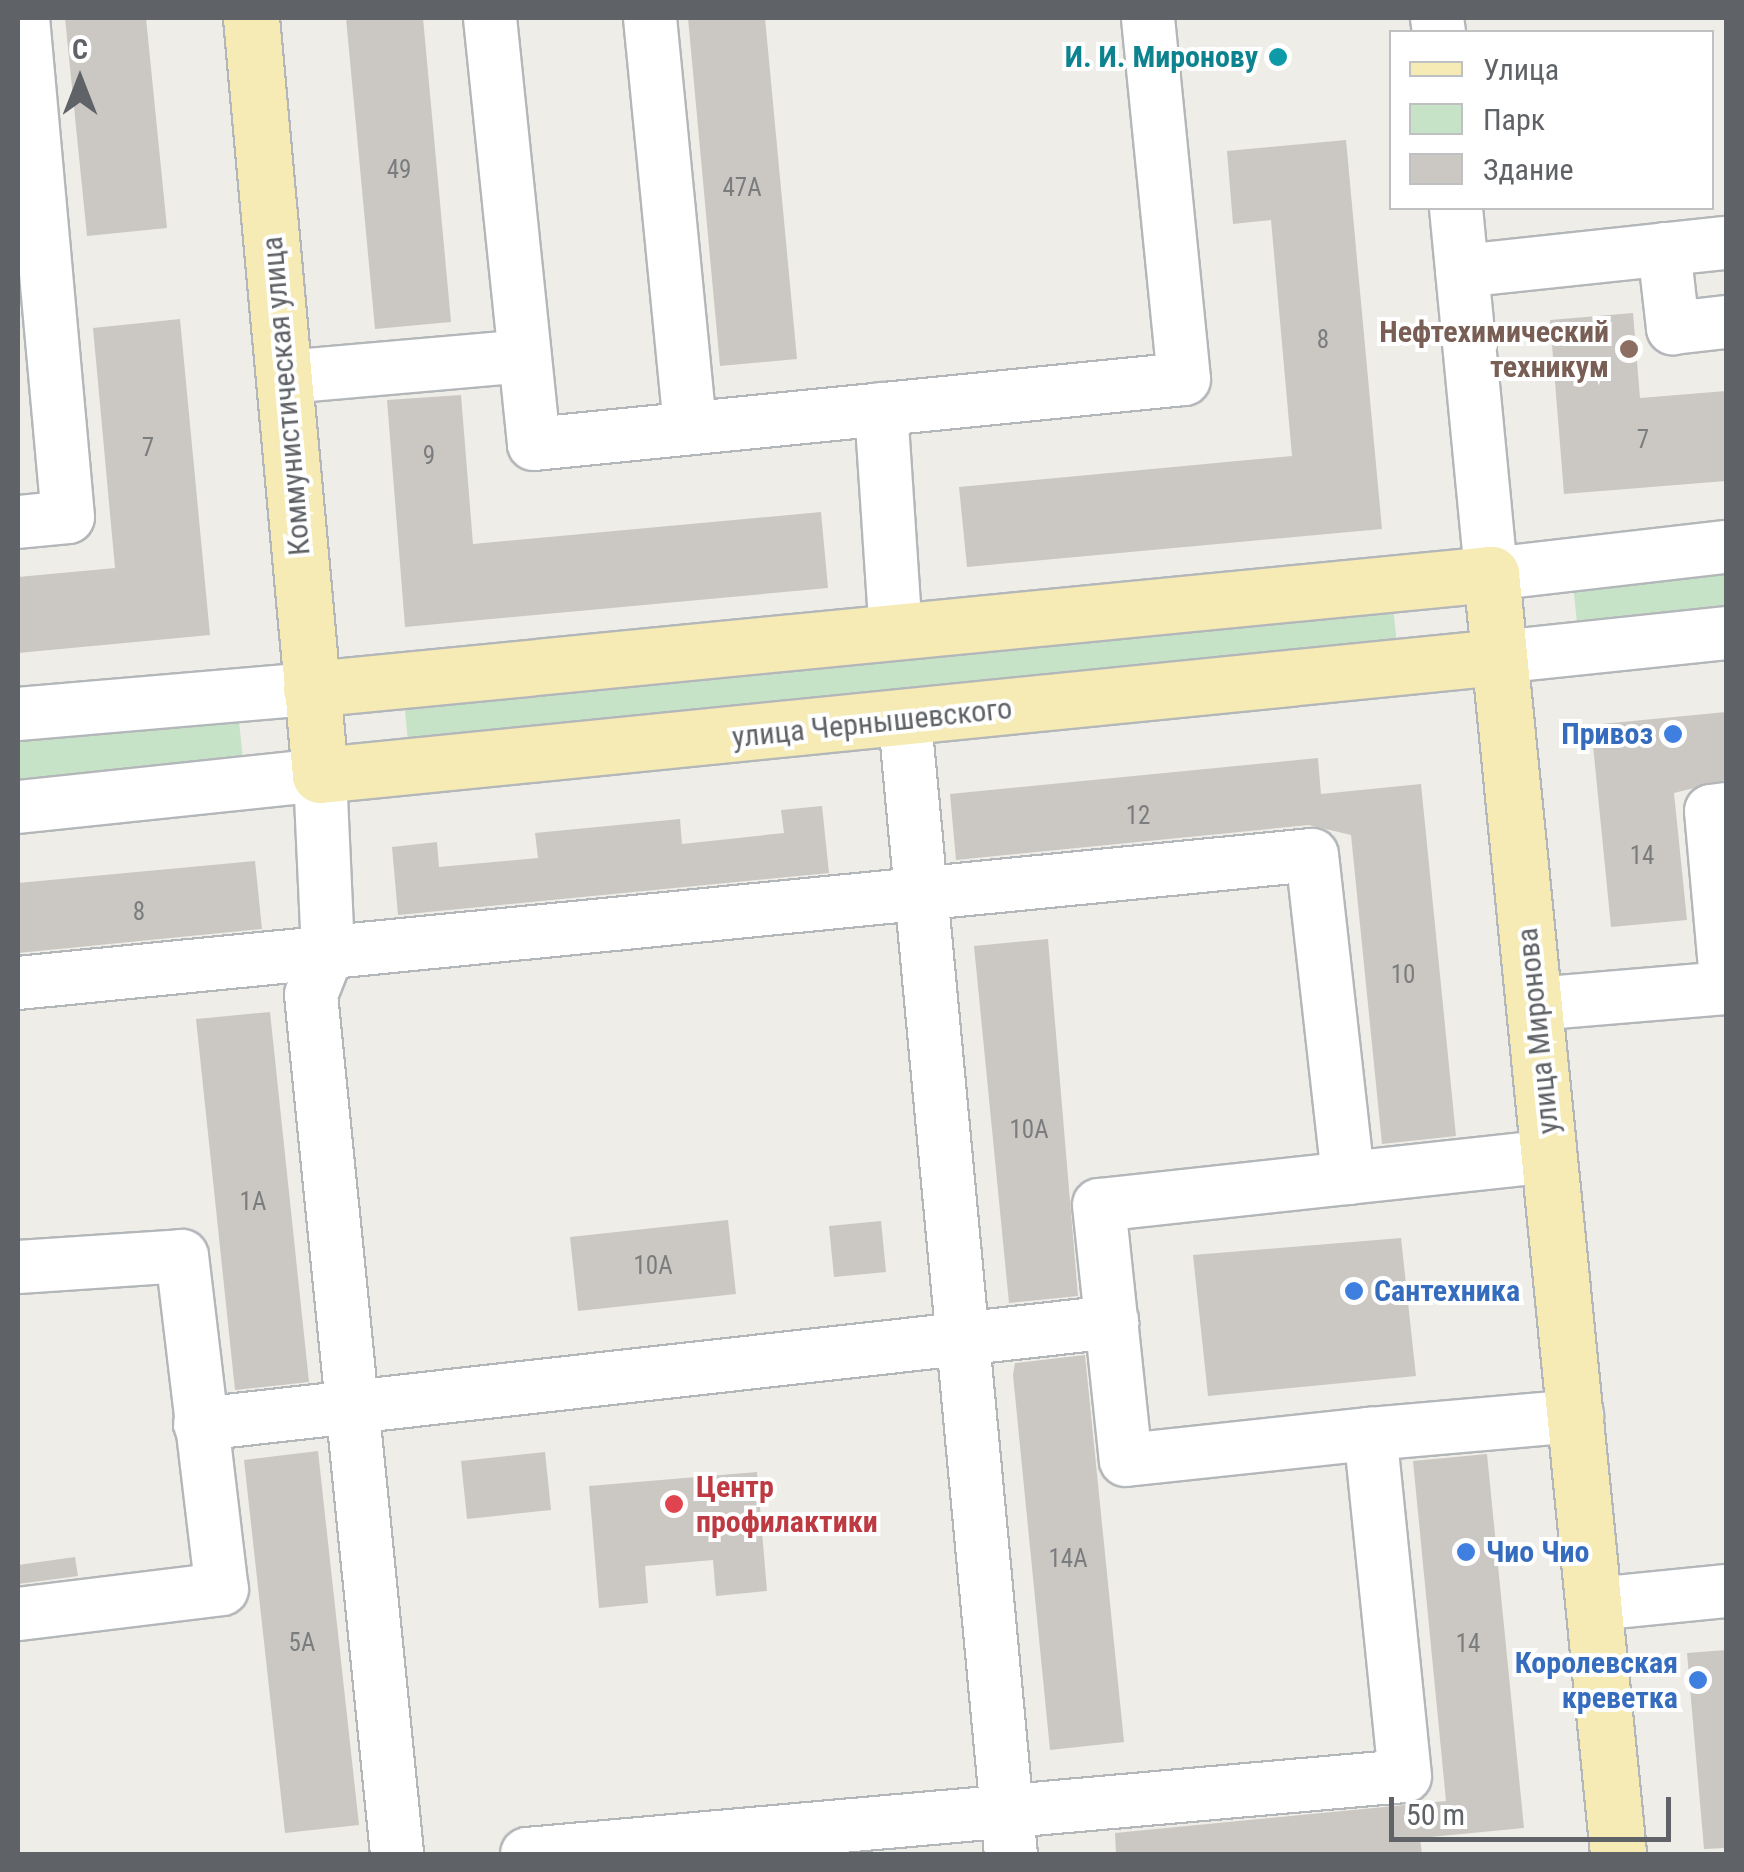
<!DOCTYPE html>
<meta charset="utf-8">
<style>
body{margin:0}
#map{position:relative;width:1744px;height:1872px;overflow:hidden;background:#efede7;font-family:"Roboto Condensed",sans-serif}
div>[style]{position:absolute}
.green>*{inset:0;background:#c7e3c7}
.building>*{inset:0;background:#cbc8c4}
.roads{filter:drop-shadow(2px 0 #b4b7ba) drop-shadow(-2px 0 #b4b7ba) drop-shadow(0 2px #b4b7ba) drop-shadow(0 -2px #b4b7ba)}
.minor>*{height:52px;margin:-26px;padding:0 26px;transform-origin:26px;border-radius:26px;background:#fff}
.major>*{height:55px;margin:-27.5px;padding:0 27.5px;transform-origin:27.5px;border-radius:27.5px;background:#f6ebb5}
.dots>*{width:28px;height:28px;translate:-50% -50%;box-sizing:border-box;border:5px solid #fff;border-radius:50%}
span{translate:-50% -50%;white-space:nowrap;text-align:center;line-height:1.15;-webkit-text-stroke:8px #fff;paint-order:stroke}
.number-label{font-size:25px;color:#7a7c7e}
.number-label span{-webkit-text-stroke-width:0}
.culture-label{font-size:30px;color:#0d838f;font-weight:700}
.right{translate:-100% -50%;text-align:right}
.education-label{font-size:30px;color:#785e54;font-weight:700}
.street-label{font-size:30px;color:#5f6266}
.shop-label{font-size:30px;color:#366cbe;font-weight:700}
.left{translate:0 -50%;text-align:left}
.health-label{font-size:30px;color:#be3a42;font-weight:700}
.frame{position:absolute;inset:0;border:20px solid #5f6266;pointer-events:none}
.legend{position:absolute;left:1389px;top:30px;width:325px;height:180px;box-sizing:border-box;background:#fff;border:2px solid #bfc0c2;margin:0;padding:12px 18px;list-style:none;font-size:30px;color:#5f6266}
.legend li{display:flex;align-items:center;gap:20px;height:50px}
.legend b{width:50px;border:2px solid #bfc0c2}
.north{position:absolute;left:30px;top:30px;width:100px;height:100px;-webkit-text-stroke:8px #fff;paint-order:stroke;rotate:0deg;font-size:28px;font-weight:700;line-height:40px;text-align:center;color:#5f6266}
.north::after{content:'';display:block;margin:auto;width:35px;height:45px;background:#5f6266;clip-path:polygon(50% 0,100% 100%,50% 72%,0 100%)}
.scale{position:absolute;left:1389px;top:1797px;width:282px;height:45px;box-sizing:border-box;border:5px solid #5f6266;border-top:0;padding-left:12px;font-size:30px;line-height:35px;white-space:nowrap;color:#5f6266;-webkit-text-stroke:8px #fff;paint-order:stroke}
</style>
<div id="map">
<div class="green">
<div style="clip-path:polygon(1726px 559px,1726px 609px,1577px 623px,1572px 574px)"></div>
<div style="clip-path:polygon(1392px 596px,1397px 645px,408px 741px,403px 692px)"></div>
<div style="clip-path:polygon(238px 711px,243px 760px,18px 782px,18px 732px)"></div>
</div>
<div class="building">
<div style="clip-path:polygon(65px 18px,146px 18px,167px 228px,87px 236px)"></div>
<div style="clip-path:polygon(346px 18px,423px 18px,451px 322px,375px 329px)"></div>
<div style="clip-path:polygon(688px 18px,765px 18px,797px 359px,720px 366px)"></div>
<div style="clip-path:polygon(1346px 140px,1382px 529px,967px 567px,959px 487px,1292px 456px,1271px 220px,1233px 224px,1227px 151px)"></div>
<div style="clip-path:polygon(1633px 313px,1640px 398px,1726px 391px,1726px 481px,1564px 494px,1550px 320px)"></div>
<div style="clip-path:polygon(180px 319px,210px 635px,18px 653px,18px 577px,115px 568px,93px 328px)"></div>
<div style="clip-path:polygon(461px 395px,473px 544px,821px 512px,828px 588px,405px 627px,387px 400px)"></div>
<div style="clip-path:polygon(1726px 712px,1726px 780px,1674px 793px,1687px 920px,1611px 927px,1591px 725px)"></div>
<div style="clip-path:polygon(1318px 758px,1321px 794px,1421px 784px,1456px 1136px,1382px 1144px,1351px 835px,1309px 825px,956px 860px,950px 794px)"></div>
<div style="clip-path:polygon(822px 806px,829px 873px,398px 915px,392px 847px,437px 842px,439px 867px,538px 858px,535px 833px,680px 819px,682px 844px,784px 833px,781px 810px)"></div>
<div style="clip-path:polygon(255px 861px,262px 929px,18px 953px,18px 883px)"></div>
<div style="clip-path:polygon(1048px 939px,1078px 1296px,1009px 1303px,974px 946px)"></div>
<div style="clip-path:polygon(270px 1012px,309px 1382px,235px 1390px,196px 1019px)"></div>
<div style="clip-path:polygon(728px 1220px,736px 1294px,578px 1311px,570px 1237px)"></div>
<div style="clip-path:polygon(881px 1221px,886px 1272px,834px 1277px,829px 1226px)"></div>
<div style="clip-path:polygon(1401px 1238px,1416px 1376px,1208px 1396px,1193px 1255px)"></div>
<div style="clip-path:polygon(1085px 1355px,1124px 1742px,1050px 1750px,1013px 1375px,1015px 1363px)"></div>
<div style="clip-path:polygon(318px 1451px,359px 1825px,285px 1833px,244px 1460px)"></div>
<div style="clip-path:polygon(545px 1452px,551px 1510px,467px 1519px,461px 1461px)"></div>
<div style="clip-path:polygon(1487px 1454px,1524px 1828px,1420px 1838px,1422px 1854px,1116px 1854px,1115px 1833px,1446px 1801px,1413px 1461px)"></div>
<div style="clip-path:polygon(757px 1472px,767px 1591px,716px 1596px,713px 1560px,645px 1566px,648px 1603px,599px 1608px,589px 1486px)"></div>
<div style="clip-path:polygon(75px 1557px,78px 1576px,18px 1584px,18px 1565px)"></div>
<div style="clip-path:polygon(1726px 1650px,1726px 1848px,1704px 1849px,1687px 1653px)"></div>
</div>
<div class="roads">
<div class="minor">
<div style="left:490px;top:18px;width:428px;rotate:84.1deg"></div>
<div style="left:534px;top:444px;width:653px;rotate:-5.71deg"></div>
<div style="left:1184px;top:379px;width:363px;rotate:-95.7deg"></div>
<div style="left:650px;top:18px;width:412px;rotate:84.4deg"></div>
<div style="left:1437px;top:18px;width:14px;rotate:82deg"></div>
<div style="left:1456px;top:208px;width:368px;rotate:84.5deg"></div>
<div style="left:1491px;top:574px;width:237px;rotate:-6.6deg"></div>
<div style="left:1664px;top:249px;width:80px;rotate:83.5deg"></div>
<div style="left:1673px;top:328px;width:53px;rotate:-6.5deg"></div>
<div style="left:1462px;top:271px;width:265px;rotate:-6.1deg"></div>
<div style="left:286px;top:377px;width:239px;rotate:-5deg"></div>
<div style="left:881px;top:409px;width:224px;rotate:86.2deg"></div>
<div style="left:18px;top:522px;width:50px;rotate:-5.7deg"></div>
<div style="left:68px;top:517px;width:501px;rotate:-95.15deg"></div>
<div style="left:1499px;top:657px;width:228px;rotate:-6deg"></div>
<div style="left:18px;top:714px;width:294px;rotate:-4.9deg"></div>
<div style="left:905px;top:721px;width:1138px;rotate:84.66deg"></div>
<div style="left:18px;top:807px;width:304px;rotate:-6deg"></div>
<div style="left:320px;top:775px;width:177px;rotate:87.4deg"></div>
<div style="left:328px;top:952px;width:46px;rotate:111.6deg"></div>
<div style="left:311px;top:995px;width:863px;rotate:84.28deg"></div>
<div style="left:1726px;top:809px;width:15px;rotate:172deg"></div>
<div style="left:1711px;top:811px;width:170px;rotate:84.9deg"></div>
<div style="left:18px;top:983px;width:1300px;rotate:-5.65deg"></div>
<div style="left:1312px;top:855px;width:325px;rotate:83.6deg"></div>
<div style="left:1348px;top:1178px;width:203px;rotate:-6.2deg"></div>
<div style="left:1535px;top:1004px;width:192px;rotate:-4.8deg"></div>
<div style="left:1348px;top:1178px;width:250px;rotate:173.8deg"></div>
<div style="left:1099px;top:1205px;width:256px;rotate:84deg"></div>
<div style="left:1126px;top:1460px;width:245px;rotate:-6.1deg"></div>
<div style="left:18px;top:1267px;width:164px;rotate:-3.8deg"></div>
<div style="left:182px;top:1256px;width:335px;rotate:83.2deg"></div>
<div style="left:222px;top:1589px;width:206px;rotate:173deg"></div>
<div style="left:200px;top:1424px;width:918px;rotate:-6.38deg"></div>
<div style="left:1595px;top:1604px;width:132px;rotate:-5.7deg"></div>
<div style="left:527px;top:1854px;width:881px;rotate:-5.08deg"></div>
<div style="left:1405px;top:1776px;width:344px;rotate:-95.8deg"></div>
<div style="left:1370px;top:1434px;width:208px;rotate:-5deg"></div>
</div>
<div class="major">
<div style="left:251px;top:18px;width:760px;rotate:84.79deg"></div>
<div style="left:320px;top:775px;width:1185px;rotate:-5.72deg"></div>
<div style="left:311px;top:689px;width:1186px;rotate:-5.57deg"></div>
<div style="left:1491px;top:574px;width:1286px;rotate:84.33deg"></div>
</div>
</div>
<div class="dots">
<div style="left:1278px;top:57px;background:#0f9aa8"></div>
<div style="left:1629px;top:349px;background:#8d6e63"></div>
<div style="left:1673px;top:734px;background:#3f7fe0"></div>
<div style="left:1354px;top:1291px;background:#3f7fe0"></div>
<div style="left:674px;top:1504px;background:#e0444e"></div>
<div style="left:1466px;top:1552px;background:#3f7fe0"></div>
<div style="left:1698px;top:1680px;background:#3f7fe0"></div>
</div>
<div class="number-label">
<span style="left:399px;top:170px">49</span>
<span style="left:742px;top:188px">47А</span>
<span style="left:1323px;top:340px">8</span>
<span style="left:1643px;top:440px">7</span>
<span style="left:148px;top:448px">7</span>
<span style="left:429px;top:456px">9</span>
<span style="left:1138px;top:816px">12</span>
<span style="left:1642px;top:856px">14</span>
<span style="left:139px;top:912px">8</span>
<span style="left:1403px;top:975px">10</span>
<span style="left:1029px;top:1130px">10А</span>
<span style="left:253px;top:1202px">1А</span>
<span style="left:653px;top:1266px">10А</span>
<span style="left:1068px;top:1559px">14А</span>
<span style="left:302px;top:1643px">5А</span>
<span style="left:1468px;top:1644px">14</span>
</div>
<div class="culture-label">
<span class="right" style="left:1258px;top:57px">И. И. Миронову</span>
</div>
<div class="education-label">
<span class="right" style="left:1609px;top:349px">Нефтехимический<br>техникум</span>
</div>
<div class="street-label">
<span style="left:286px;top:396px;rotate:-95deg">Коммунистическая улица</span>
<span style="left:872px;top:723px;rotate:-6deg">улица Чернышевского</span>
<span style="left:1538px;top:1031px;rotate:-96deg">улица Миронова</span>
</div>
<div class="shop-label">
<span class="right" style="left:1653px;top:734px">Привоз</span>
<span class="left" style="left:1374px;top:1291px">Сантехника</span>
<span class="left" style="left:1486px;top:1552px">Чио Чио</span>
<span class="right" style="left:1678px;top:1680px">Королевская<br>креветка</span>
</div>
<div class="health-label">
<span class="left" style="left:696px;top:1504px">Центр<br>профилактики</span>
</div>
<div class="frame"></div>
<ul class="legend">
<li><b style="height:12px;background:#f6ebb5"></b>Улица</li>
<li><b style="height:28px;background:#c7e3c7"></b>Парк</li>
<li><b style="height:28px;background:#cbc8c4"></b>Здание</li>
</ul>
<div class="north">С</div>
<div class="scale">50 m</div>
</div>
